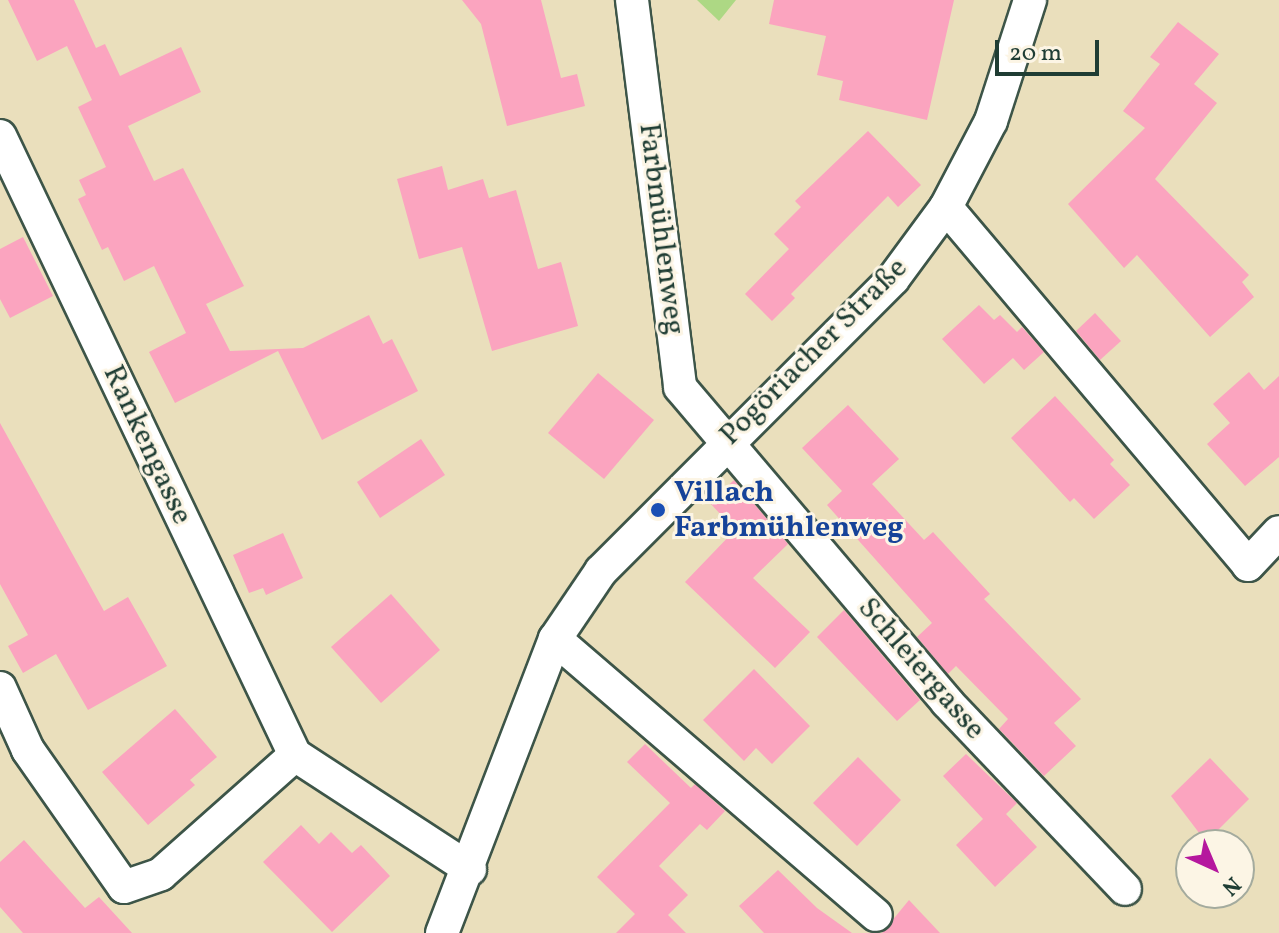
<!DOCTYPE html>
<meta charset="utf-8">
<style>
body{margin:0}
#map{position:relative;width:1279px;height:933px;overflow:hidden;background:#eadfbc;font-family:Vollkorn,serif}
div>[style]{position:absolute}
.green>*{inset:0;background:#add884}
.building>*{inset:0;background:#fba4bf}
.roads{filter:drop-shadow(2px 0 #3d5548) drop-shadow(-2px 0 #3d5548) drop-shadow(0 2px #3d5548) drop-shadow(0 -2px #3d5548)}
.street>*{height:32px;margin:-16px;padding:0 16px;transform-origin:16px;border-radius:16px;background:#fff}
.dots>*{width:22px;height:22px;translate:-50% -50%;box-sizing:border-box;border:4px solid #fcf5e5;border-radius:50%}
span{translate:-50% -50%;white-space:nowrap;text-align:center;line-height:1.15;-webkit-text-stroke:6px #fcf5e5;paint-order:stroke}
.street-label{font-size:30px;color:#1f3d34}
.transit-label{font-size:30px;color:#164399;font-weight:700}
.left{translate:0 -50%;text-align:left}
.north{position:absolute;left:1175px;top:829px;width:80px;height:80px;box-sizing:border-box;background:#fcf5e5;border:2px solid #a4ab9e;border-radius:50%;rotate:136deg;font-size:22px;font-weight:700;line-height:32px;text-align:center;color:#1f3d34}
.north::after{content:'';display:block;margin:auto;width:28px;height:36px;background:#b5179e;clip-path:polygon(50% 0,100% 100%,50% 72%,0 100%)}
.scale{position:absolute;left:995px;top:40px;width:104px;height:36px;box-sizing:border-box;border:4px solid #1f3d34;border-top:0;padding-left:10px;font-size:24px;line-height:28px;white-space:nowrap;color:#1f3d34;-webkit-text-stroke:6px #fcf5e5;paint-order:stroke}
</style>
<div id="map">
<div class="green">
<div style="clip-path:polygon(697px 0,736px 0,719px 21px)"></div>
</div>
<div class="building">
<div style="clip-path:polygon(8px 0,74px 0,96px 48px,105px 44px,120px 76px,181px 47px,201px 92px,128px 126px,154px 181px,183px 168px,244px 286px,206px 304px,230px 351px,303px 348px,369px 315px,383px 344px,392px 339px,418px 391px,322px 440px,278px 351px,175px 403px,149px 352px,186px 333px,154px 266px,124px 281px,108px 247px,102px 250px,78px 199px,86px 195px,79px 180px,106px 167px,78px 107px,92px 100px,67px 46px,37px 61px)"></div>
<div style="clip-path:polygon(462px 0,541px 0,561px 78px,577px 74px,585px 106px,507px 126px,481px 24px)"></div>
<div style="clip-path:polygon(774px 0,954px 0,927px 120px,839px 100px,843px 81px,817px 75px,826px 36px,769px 24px)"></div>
<div style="clip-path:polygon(1178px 22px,1219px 54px,1194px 84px,1217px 103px,1155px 179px,1249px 275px,1242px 282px,1254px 297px,1210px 337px,1137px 255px,1124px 268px,1068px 204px,1145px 128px,1123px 111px,1160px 64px,1150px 57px)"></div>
<div style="clip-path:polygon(868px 131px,921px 185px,898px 207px,888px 196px,791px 294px,795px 298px,772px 321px,745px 294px,789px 249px,774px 234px,801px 207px,795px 201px)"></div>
<div style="clip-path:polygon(442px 166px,448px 190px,483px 179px,489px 198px,516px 190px,538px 269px,561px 262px,578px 326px,492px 351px,462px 247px,419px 259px,397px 179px)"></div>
<div style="clip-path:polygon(23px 237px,53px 296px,10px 318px,0 299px,0 249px)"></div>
<div style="clip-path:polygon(979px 305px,994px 320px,1000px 315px,1017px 332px,1022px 327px,1044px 352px,1024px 370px,1013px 358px,984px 384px,942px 339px)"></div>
<div style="clip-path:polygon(1095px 313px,1121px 341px,1100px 360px,1076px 331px)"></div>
<div style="clip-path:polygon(1249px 372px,1264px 390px,1279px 376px,1279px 457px,1245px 486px,1207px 444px,1230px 423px,1213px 404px)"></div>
<div style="clip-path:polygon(598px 373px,654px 420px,604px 479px,548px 433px)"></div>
<div style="clip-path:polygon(1055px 396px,1114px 460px,1110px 464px,1130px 485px,1094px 519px,1074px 498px,1070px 502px,1011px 438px)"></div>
<div style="clip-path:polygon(848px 405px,899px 459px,872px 484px,924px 540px,933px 532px,990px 594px,984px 599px,1081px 699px,1054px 723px,1076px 746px,1044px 776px,999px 729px,1008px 719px,956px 666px,948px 674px,917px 637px,932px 623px,827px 505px,842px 491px,802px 448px)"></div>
<div style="clip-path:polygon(0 423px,104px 611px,128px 597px,167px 666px,88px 710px,56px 654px,23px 673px,8px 646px,28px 635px,0 584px)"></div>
<div style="clip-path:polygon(421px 439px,445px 475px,380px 518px,357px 482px)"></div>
<div style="clip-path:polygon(734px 480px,788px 544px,753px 578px,810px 632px,775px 668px,685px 582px,735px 530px,710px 503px)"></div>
<div style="clip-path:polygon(283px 533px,303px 578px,266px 595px,263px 588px,249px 593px,233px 555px)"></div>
<div style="clip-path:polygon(391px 594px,440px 650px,381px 703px,331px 647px)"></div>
<div style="clip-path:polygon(844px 610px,920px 700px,897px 721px,817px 637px)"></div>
<div style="clip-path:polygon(754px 669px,810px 726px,772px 764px,756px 748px,744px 761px,703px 720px)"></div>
<div style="clip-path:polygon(175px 709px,217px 757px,190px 780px,195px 785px,148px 825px,102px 772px)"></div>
<div style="clip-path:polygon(645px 744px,691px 788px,695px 784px,725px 811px,707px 830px,700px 824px,659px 866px,688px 895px,668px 915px,686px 933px,616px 933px,635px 914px,597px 877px,670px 803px,627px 762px)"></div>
<div style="clip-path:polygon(966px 754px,1017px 803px,1006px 814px,1037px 847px,995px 887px,956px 845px,983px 819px,943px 776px)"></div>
<div style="clip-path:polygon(858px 757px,901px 800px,857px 846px,813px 803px)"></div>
<div style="clip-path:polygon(1210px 758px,1249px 799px,1206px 842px,1171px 796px)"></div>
<div style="clip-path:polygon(301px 825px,319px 844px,331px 832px,352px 853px,361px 845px,390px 876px,332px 932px,263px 862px)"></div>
<div style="clip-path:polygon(24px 840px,85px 908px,99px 897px,132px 933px,23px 933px,0 907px,0 862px)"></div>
<div style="clip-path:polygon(778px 870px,817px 908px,852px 933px,764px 933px,739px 906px)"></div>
<div style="clip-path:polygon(909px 900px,940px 933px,882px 933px)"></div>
</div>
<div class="roads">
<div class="street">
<div style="left:632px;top:0;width:390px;rotate:82.9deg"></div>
<div style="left:680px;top:387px;width:413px;rotate:49.7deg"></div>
<div style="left:947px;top:702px;width:258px;rotate:46.4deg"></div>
<div style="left:0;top:136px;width:686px;rotate:64.52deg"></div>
<div style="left:295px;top:755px;width:209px;rotate:33.1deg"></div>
<div style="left:946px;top:207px;width:468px;rotate:49.8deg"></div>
<div style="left:1248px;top:565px;width:45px;rotate:-46.8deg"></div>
<div style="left:555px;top:639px;width:423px;rotate:40.7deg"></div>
<div style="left:0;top:688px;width:68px;rotate:65.7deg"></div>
<div style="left:28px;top:750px;width:167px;rotate:55deg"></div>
<div style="left:124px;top:887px;width:39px;rotate:-19deg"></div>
<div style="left:161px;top:874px;width:179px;rotate:-41.6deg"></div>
<div style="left:442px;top:933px;width:315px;rotate:-69deg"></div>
<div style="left:555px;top:639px;width:82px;rotate:-55.9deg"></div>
<div style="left:601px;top:571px;width:413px;rotate:-45deg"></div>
<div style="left:893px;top:279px;width:89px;rotate:-53.6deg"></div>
<div style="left:946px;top:207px;width:97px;rotate:-62.4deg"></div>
<div style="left:991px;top:121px;width:127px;rotate:-72.1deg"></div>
</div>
</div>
<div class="dots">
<div style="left:658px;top:510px;background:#1a4fb4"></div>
</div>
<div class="street-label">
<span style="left:661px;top:229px;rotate:83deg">Farbmühlenweg</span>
<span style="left:814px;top:352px;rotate:-45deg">Pogöriacher Straße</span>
<span style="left:147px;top:445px;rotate:65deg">Rankengasse</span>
<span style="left:921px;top:669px;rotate:49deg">Schleiergasse</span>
</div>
<div class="transit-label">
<span class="left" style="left:674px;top:510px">Villach<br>Farbmühlenweg</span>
</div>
<div class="north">N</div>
<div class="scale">20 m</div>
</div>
